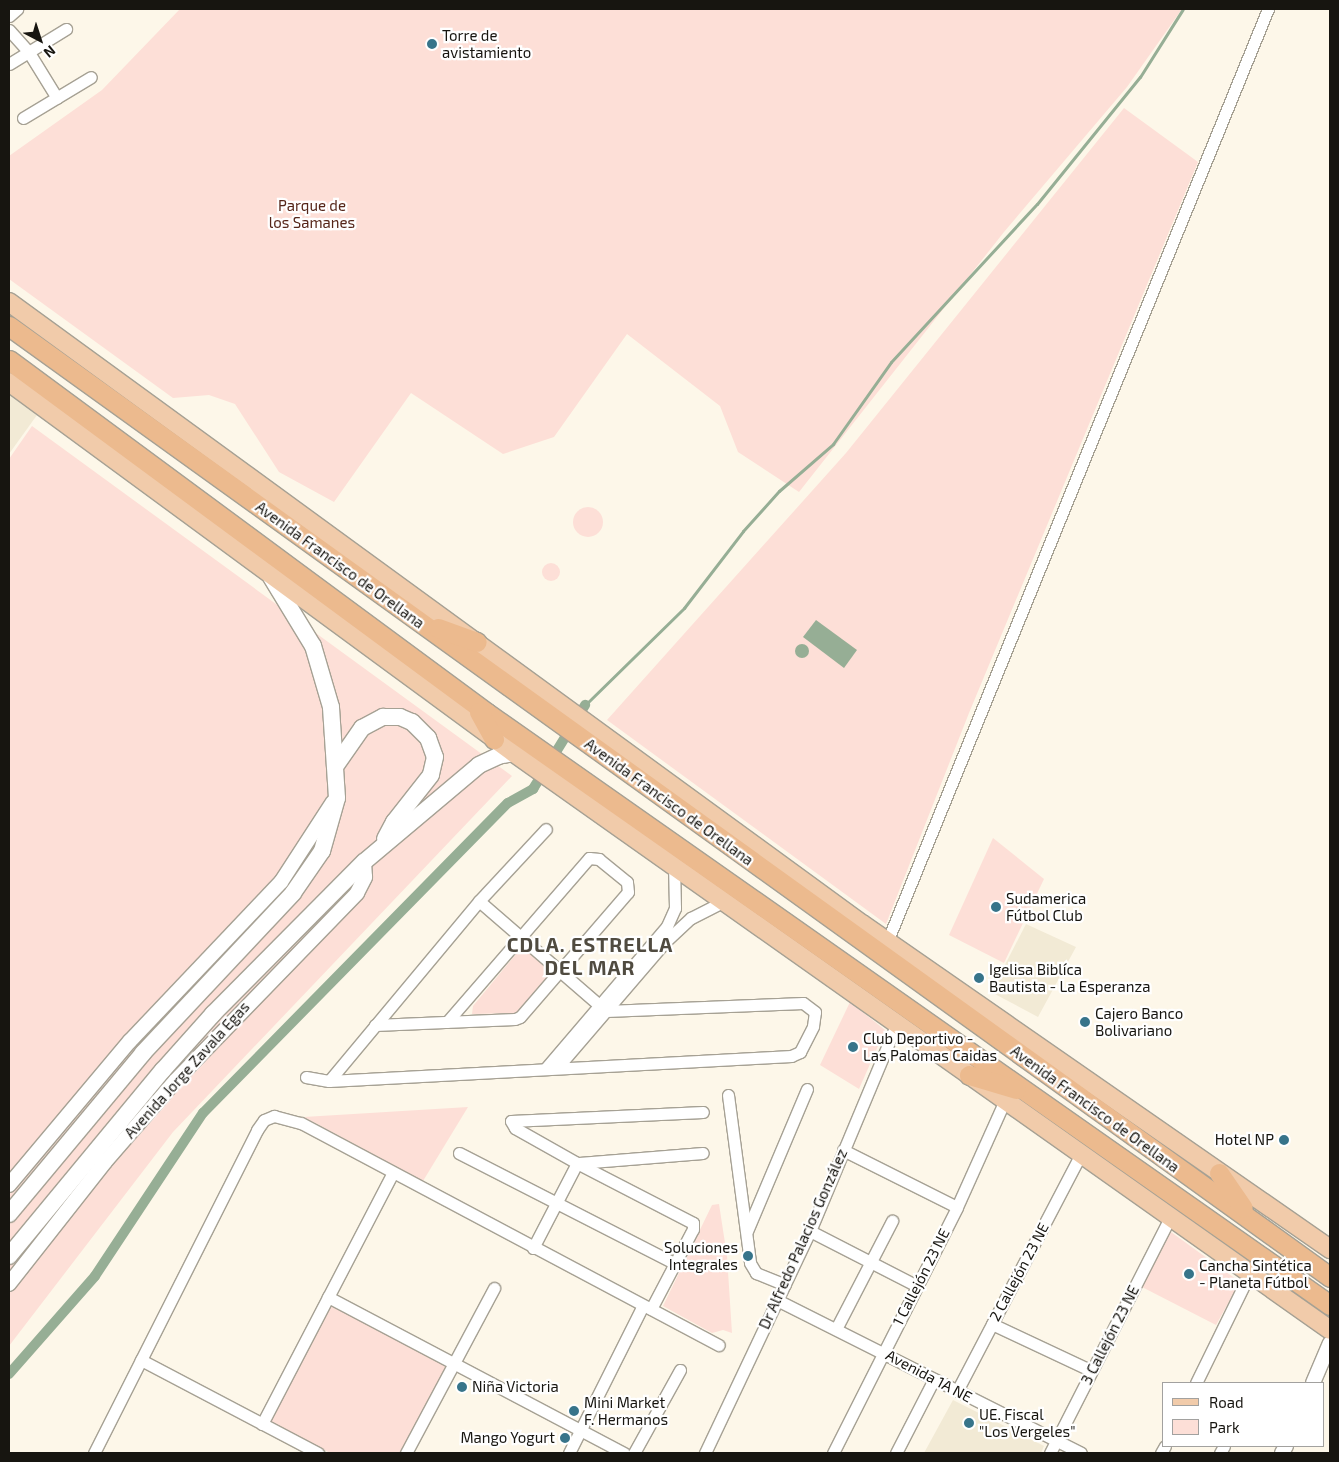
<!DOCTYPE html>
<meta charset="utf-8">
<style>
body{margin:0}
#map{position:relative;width:1339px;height:1462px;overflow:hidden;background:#fdf7e9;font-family:"Exo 2",sans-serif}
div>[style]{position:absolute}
.built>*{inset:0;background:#f2ead5}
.green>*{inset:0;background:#fddfd7}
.round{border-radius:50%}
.water>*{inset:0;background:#96ae95}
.stream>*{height:3px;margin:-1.5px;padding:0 1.5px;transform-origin:1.5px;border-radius:1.5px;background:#96ae95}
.canal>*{height:10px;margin:-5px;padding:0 5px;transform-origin:5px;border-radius:5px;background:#96ae95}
.roads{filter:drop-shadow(1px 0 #a6a194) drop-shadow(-1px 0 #a6a194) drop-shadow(0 1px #a6a194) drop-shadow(0 -1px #a6a194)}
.minor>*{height:11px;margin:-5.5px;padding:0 5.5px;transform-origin:5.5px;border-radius:5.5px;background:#fff}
.tertiary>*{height:14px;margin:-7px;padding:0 7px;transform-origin:7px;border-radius:7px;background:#fff}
.secondary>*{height:16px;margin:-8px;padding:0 8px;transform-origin:8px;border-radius:8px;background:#fff}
.primary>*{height:18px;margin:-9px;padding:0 9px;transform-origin:9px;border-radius:9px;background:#f1cbaa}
.trunk>*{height:19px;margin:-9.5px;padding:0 9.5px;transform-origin:9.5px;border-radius:9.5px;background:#ecba8e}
.dots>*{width:14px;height:14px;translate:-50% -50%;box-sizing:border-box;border:2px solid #fff;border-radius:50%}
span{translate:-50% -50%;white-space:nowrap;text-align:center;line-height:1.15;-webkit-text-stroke:4.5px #fff;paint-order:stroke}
.poi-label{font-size:15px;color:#171510}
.left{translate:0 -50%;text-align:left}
.right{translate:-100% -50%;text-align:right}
.park-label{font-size:15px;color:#562619}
.street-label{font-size:15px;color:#171510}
.district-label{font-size:20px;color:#504b40;font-weight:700;letter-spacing:1px}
.frame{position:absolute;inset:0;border:10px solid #171510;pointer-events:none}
.legend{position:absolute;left:1162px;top:1382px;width:162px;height:65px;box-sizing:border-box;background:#fff;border:1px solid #a2a19f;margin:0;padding:6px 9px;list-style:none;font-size:15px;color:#171510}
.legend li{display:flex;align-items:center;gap:10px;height:25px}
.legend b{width:25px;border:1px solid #a2a19f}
.north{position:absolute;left:15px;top:15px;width:50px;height:50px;-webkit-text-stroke:4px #fff;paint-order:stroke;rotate:140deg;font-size:14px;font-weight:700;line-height:20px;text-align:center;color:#171510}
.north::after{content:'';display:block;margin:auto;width:18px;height:22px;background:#171510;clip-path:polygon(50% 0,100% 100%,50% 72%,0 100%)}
</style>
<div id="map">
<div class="built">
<div style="clip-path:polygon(9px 394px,37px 415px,9px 454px)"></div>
<div style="clip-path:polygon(1026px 924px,1076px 947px,1038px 1017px,991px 992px)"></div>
<div style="clip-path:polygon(953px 1400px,1044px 1446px,1041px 1453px,924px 1453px)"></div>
</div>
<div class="green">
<div style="clip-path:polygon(180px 9px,1182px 9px,1127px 87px,1004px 232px,799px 492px,738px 452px,720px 406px,627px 334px,554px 437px,503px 454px,411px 393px,334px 502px,279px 472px,235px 404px,209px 395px,173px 398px,9px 279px,9px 156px,102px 90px)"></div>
<div style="clip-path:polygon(1124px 108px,1198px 162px,969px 713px,886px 924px,607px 720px,846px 453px)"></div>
<div style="clip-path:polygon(32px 426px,512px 776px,173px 1132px,9px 1346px,9px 459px)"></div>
<div class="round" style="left:573px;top:507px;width:30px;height:30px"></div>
<div class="round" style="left:542px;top:563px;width:18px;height:18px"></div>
<div style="clip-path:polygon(993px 838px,1044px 879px,1004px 963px,949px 935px)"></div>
<div style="clip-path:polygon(526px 942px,558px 969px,523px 1013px,472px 1014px,473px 1006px)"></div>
<div style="clip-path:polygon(850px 1002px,885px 1030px,859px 1089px,820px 1065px)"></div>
<div style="clip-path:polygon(468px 1107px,423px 1181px,304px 1117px)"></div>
<div style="clip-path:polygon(719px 1204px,727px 1256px,732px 1333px,723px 1330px,712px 1333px,663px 1306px,712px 1205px)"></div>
<div style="clip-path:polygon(1171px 1232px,1240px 1282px,1216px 1325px,1142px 1287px)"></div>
<div style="clip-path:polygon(331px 1302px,451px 1369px,405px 1453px,330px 1453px,271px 1422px)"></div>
</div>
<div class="water">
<div style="clip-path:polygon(816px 620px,857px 650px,844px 668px,803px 637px)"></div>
<div class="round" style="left:795px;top:644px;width:14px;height:14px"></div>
</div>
<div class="stream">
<div style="left:585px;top:705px;width:139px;rotate:-44.4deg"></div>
<div style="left:684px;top:608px;width:97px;rotate:-52.5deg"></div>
<div style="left:743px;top:531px;width:54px;rotate:-48deg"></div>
<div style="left:779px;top:491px;width:72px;rotate:-41deg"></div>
<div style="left:833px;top:444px;width:100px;rotate:-54.7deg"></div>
<div style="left:891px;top:362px;width:215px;rotate:-47.3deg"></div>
<div style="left:1037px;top:204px;width:164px;rotate:-51deg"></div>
<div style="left:1140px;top:77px;width:80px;rotate:-57.7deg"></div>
</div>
<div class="canal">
<div style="left:9px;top:1374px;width:130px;rotate:-48.7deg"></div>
<div style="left:95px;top:1276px;width:196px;rotate:-56.5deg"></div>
<div style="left:203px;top:1113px;width:435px;rotate:-45.5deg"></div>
<div style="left:508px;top:803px;width:29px;rotate:-29deg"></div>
<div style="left:533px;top:789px;width:99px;rotate:-58.2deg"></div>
</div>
<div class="roads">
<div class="minor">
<div style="left:9px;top:16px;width:11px;rotate:-41deg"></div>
<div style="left:9px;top:30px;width:28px;rotate:48deg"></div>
<div style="left:28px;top:51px;width:55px;rotate:58.3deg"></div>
<div style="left:9px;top:64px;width:67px;rotate:-31.6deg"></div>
<div style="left:23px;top:118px;width:79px;rotate:-31.1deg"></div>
<div style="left:887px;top:942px;width:1008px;rotate:-67.79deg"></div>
<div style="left:375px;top:1025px;width:140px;rotate:-2.5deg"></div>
<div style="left:515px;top:1019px;width:5px;rotate:-22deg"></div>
<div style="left:520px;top:1017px;width:165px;rotate:-49.2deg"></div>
<div style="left:628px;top:892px;width:10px;rotate:-96deg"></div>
<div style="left:627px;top:882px;width:36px;rotate:-141deg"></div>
<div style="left:599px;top:859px;width:10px;rotate:-174deg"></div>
<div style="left:589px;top:858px;width:217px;rotate:130.9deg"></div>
<div style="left:557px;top:1068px;width:167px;rotate:-49.4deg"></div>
<div style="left:666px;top:941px;width:34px;rotate:-43deg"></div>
<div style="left:691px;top:918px;width:38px;rotate:-27deg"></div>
<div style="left:545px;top:1069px;width:188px;rotate:-49.5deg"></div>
<div style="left:667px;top:926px;width:20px;rotate:-66deg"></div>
<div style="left:675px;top:908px;width:43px;rotate:-91.3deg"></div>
<div style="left:306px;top:1077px;width:23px;rotate:10deg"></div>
<div style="left:329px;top:1081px;width:463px;rotate:-3.1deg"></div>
<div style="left:791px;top:1056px;width:10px;rotate:-24deg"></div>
<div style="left:800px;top:1052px;width:29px;rotate:-63deg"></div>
<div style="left:813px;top:1026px;width:14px;rotate:-82deg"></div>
<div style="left:815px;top:1012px;width:15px;rotate:-143deg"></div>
<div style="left:803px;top:1003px;width:197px;rotate:177.7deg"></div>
<div style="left:606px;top:1011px;width:168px;rotate:-139.1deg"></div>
<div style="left:329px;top:1081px;width:234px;rotate:-50.2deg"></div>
<div style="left:479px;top:901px;width:98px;rotate:-47.1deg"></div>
<div style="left:728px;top:1095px;width:169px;rotate:82.5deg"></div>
<div style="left:750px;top:1263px;width:12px;rotate:59deg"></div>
<div style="left:756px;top:1273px;width:31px;rotate:22deg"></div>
<div style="left:843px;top:1150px;width:127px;rotate:26.6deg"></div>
<div style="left:459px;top:1153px;width:244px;rotate:27.1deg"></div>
<div style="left:579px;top:1163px;width:124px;rotate:-4.6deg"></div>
<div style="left:747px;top:1231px;width:154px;rotate:-67.1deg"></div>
<div style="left:810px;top:1231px;width:118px;rotate:27.2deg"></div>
<div style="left:533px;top:1248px;width:96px;rotate:-62.6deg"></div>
<div style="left:328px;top:1297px;width:335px;rotate:27.8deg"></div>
<div style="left:777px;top:1300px;width:340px;rotate:26.7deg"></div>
<div style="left:651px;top:1309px;width:90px;rotate:-62.3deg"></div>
<div style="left:693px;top:1229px;width:6px;rotate:-90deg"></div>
<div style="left:693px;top:1223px;width:131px;rotate:-152.7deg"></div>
<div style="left:577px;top:1163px;width:71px;rotate:-150.6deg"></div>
<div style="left:515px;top:1128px;width:8px;rotate:-120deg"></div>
<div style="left:511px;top:1121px;width:192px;rotate:-2.7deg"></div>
<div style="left:992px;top:1324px;width:110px;rotate:25.2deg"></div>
<div style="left:836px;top:1329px;width:122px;rotate:-62.6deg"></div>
<div style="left:141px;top:1360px;width:200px;rotate:27.7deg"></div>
<div style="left:1196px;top:1383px;width:123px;rotate:-63.9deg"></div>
<div style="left:957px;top:1391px;width:267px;rotate:-62.4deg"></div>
<div style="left:262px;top:1424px;width:282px;rotate:-62.5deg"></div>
<div style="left:94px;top:1453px;width:362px;rotate:-63.2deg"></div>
<div style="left:257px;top:1130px;width:12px;rotate:-55deg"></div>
<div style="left:264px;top:1120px;width:11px;rotate:-22deg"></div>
<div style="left:274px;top:1116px;width:28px;rotate:15deg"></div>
<div style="left:301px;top:1123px;width:473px;rotate:28deg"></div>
<div style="left:406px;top:1453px;width:187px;rotate:-61.9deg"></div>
<div style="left:569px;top:1453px;width:165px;rotate:-63.4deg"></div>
<div style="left:634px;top:1453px;width:95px;rotate:-61deg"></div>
<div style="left:705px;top:1453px;width:246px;rotate:-64.7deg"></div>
<div style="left:810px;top:1231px;width:225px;rotate:-67.3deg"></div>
<div style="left:833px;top:1453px;width:275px;rotate:-63.2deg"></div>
<div style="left:957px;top:1207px;width:117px;rotate:-65.8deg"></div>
<div style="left:896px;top:1453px;width:83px;rotate:-62.8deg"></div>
<div style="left:1050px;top:1453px;width:265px;rotate:-63deg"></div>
<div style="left:1161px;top:1453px;width:8px;rotate:-60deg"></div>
<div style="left:1220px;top:1453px;width:8px;rotate:-60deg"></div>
</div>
<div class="tertiary">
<div style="left:9px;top:1185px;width:188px;rotate:-50deg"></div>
<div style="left:130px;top:1041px;width:219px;rotate:-46.5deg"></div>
<div style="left:281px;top:882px;width:95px;rotate:-57deg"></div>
<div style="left:9px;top:1284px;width:155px;rotate:-51.8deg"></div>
<div style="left:105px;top:1162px;width:108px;rotate:-49.1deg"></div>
<div style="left:176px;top:1080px;width:260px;rotate:-45.9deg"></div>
<div style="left:357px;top:893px;width:18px;rotate:-63deg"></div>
<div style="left:365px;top:877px;width:15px;rotate:-94deg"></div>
<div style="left:1313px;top:1383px;width:43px;rotate:-67deg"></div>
<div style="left:1282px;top:1453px;width:8px;rotate:-60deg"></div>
</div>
<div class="secondary">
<div style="left:337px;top:764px;width:44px;rotate:-55.2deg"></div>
<div style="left:362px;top:728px;width:24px;rotate:-28deg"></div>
<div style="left:383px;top:717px;width:17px"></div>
<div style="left:400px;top:717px;width:13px;rotate:23deg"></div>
<div style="left:412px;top:722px;width:23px;rotate:45deg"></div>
<div style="left:428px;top:738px;width:20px;rotate:70deg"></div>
<div style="left:435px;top:757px;width:18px;rotate:103deg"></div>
<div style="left:431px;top:775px;width:60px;rotate:128.2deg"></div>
<div style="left:394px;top:822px;width:19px;rotate:118deg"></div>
<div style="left:9px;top:1214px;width:209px;rotate:-50.2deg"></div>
<div style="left:143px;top:1053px;width:219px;rotate:-46.8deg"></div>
<div style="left:293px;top:893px;width:51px;rotate:-55.4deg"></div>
<div style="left:322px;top:851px;width:55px;rotate:-74.2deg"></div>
<div style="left:337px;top:798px;width:91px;rotate:-93.8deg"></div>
<div style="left:331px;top:707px;width:64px;rotate:-106.4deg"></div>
<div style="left:313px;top:646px;width:81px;rotate:-121.3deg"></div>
<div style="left:9px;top:1256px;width:241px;rotate:-50.4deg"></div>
<div style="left:163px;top:1070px;width:75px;rotate:-48.2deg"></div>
<div style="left:213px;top:1014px;width:214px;rotate:-45.2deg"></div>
<div style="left:364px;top:862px;width:150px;rotate:-40.1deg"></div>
<div style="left:479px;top:765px;width:21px;rotate:-25deg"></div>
<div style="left:498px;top:756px;width:16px;rotate:-11deg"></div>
</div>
<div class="primary">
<div style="left:9px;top:302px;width:1056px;rotate:36.1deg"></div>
<div style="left:862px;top:924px;width:570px;rotate:34.78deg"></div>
<div style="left:9px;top:382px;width:627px;rotate:36.3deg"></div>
<div style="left:514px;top:753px;width:999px;rotate:35.26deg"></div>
</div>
<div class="trunk">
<div style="left:9px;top:326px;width:1628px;rotate:35.75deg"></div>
<div style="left:9px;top:360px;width:594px;rotate:36.45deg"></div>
<div style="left:487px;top:713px;width:1030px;rotate:35.08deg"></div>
<div style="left:438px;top:628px;width:41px;rotate:19.7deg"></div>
<div style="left:479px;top:712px;width:31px;rotate:61deg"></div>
<div style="left:969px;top:1075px;width:49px;rotate:16.6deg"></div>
<div style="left:1219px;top:1173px;width:42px;rotate:55.6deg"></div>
</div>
</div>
<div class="dots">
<div style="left:432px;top:44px;background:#37748a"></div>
<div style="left:996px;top:907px;background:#37748a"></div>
<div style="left:979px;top:978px;background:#37748a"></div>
<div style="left:1085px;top:1022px;background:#37748a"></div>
<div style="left:853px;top:1047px;background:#37748a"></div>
<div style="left:1284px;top:1140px;background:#37748a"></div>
<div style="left:748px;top:1256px;background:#37748a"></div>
<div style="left:1189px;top:1274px;background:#37748a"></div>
<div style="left:462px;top:1387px;background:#37748a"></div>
<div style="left:574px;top:1411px;background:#37748a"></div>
<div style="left:969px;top:1423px;background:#37748a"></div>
<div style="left:565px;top:1438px;background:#37748a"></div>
</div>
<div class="poi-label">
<span class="left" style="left:442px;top:44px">Torre de<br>avistamiento</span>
<span class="left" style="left:1006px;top:907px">Sudamerica<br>Fútbol Club</span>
<span class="left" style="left:989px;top:978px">Igelisa Biblíca<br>Bautista - La Esperanza</span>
<span class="left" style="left:1095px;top:1022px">Cajero Banco<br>Bolivariano</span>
<span class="left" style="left:863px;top:1047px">Club Deportivo -<br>Las Palomas Caidas</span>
<span class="right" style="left:1274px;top:1140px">Hotel NP</span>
<span class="right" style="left:738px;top:1256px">Soluciones<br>Integrales</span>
<span class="left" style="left:1199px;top:1274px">Cancha Sintética<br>- Planeta Fútbol</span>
<span class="left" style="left:472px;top:1387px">Niña Victoria</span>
<span class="left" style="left:584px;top:1411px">Mini Market<br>F. Hermanos</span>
<span class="left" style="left:979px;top:1423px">UE. Fiscal<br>"Los Vergeles"</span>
<span class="right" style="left:555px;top:1438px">Mango Yogurt</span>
</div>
<div class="park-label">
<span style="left:312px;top:214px">Parque de<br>los Samanes</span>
</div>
<div class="street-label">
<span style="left:340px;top:565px;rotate:36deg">Avenida Francisco de Orellana</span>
<span style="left:669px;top:802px;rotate:36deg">Avenida Francisco de Orellana</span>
<span style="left:187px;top:1070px;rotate:-48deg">Avenida Jorge Zavala Egas</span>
<span style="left:1095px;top:1109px;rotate:36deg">Avenida Francisco de Orellana</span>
<span style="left:803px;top:1239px;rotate:-66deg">Dr Alfredo Palacios González</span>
<span style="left:1019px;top:1272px;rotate:-62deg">2 Callejón 23 NE</span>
<span style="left:921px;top:1277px;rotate:-63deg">1 Callejón 23 NE</span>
<span style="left:1110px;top:1335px;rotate:-63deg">3 Callejón 23 NE</span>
<span style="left:929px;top:1376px;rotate:28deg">Avenida 1A NE</span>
</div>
<div class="district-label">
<span style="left:590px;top:956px">CDLA. ESTRELLA<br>DEL MAR</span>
</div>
<div class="frame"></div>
<ul class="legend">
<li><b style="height:6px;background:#f1cbaa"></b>Road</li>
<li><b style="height:14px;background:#fddfd7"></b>Park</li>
</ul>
<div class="north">N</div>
</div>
